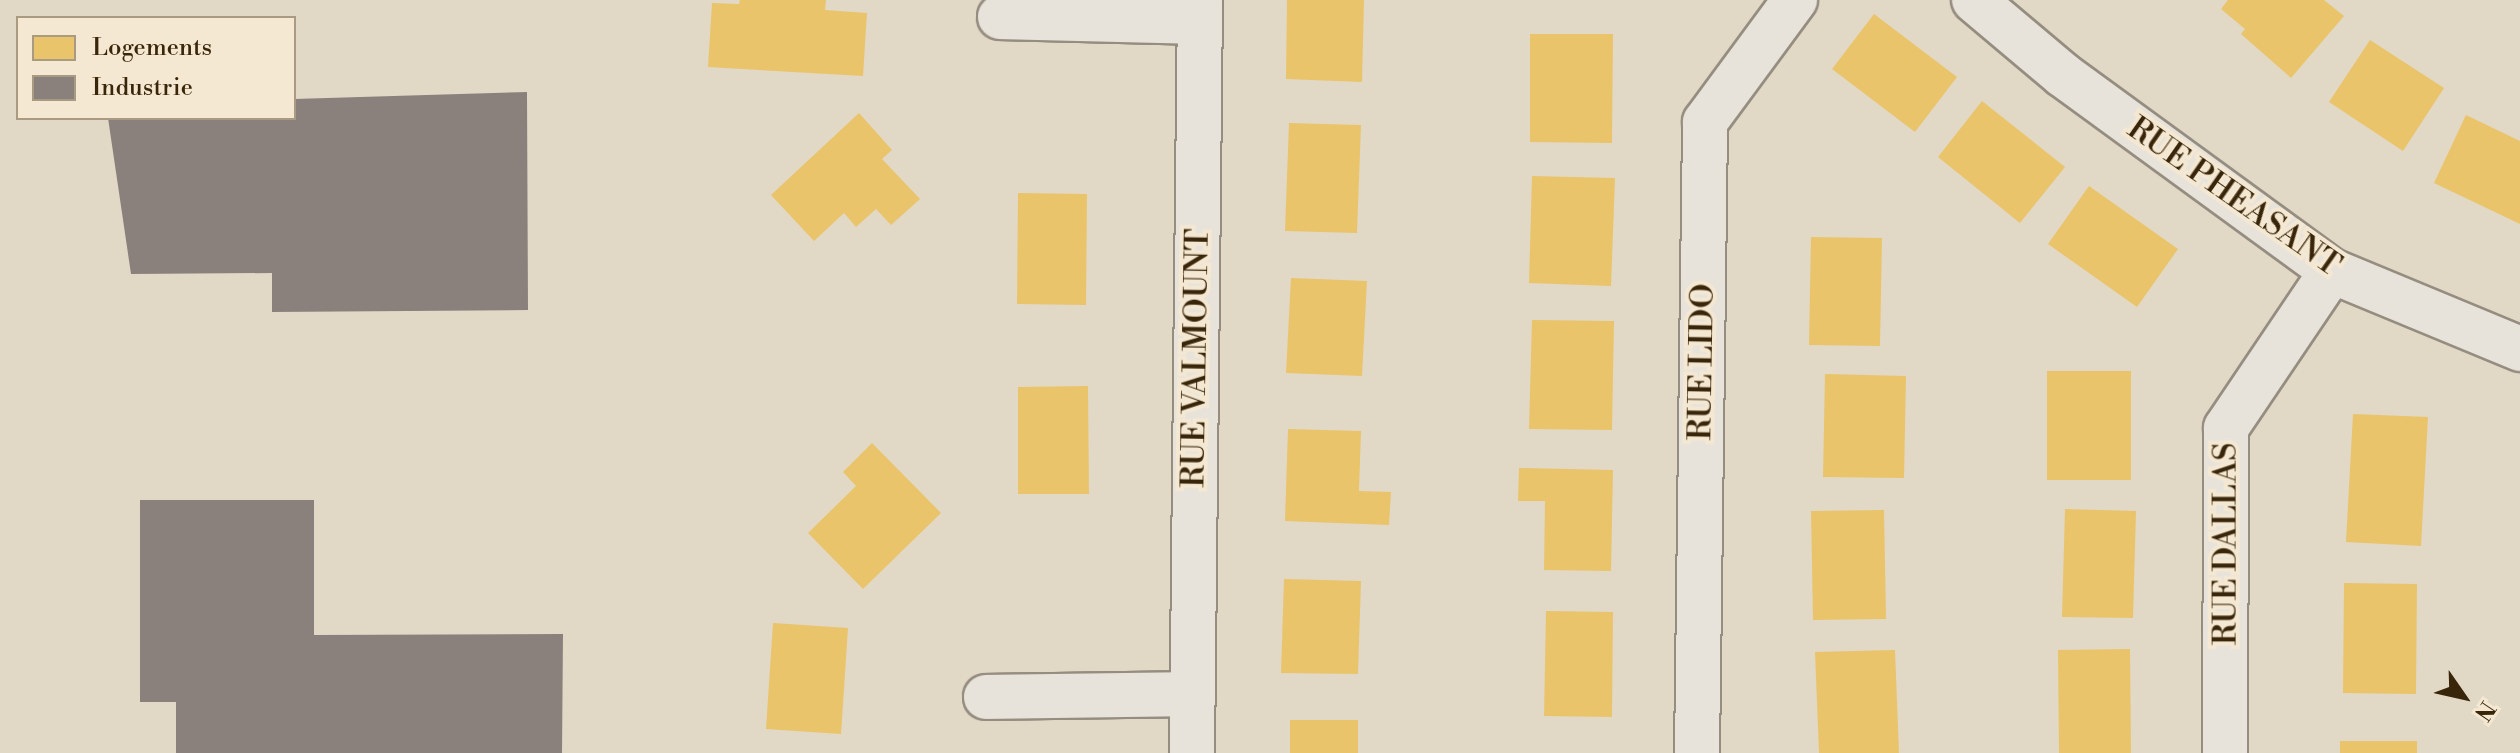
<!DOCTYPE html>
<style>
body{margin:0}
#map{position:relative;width:2520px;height:753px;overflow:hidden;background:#e2d8c6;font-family:"Libre Bodoni",serif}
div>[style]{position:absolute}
.homes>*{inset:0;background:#e9c46a}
.industry>*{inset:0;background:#8a817c}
.roads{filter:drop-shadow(2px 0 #958d80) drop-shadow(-2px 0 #958d80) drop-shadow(0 2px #958d80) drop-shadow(0 -2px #958d80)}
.street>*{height:44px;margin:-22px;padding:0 22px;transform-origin:22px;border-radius:22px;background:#e8e3da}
span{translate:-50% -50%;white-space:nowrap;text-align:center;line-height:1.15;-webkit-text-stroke:8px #f4e8d2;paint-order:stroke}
.street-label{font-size:32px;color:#39250a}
.legend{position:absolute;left:16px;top:16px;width:280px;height:104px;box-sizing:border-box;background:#f4e8d2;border:2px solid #a99a82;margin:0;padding:10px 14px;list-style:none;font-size:24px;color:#39250a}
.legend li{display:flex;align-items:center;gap:16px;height:40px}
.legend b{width:40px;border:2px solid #a99a82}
.north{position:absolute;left:2424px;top:657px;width:80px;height:80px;-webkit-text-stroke:6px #f4e8d2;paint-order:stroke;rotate:124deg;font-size:22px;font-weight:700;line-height:32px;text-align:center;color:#39250a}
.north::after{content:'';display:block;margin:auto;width:28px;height:36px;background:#39250a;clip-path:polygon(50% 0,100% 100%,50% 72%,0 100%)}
</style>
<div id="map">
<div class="homes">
<div style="clip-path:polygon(740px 0,826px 0,825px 10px,867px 13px,863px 76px,708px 67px,712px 3px,739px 4px)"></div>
<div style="clip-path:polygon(1287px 0,1364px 0,1362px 82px,1286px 79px)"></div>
<div style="clip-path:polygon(2228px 0,2324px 0,2344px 16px,2291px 78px,2241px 34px,2245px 29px,2221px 9px)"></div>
<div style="clip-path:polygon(1874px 14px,1957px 77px,1915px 132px,1832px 69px)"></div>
<div style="clip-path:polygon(1530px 34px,1613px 34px,1612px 143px,1530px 142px)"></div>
<div style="clip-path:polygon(2370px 40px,2444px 88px,2403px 151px,2329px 102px)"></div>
<div style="clip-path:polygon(1982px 101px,2065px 167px,2020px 223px,1938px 157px)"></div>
<div style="clip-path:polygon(859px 113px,892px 150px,882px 159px,920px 199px,891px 225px,876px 209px,856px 227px,844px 213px,814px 241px,771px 195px)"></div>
<div style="clip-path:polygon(2466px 115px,2520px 141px,2520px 224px,2434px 183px)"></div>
<div style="clip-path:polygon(1289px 123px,1361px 125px,1357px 233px,1285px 231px)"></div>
<div style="clip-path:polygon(1532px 176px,1615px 178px,1611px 286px,1529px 283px)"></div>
<div style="clip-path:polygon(2089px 186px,2178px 249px,2137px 307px,2048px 244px)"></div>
<div style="clip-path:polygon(1018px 193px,1087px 194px,1086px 305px,1017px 304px)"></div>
<div style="clip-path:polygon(1811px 237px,1882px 238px,1880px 346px,1809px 345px)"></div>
<div style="clip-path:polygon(1291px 278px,1367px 281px,1362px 376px,1286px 373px)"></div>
<div style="clip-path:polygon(1532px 320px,1614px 321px,1612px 430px,1529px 429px)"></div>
<div style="clip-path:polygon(2047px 371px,2131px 371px,2131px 480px,2047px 480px)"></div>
<div style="clip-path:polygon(1825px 374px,1906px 376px,1904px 478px,1823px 477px)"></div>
<div style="clip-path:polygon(1088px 386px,1089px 494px,1018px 494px,1018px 387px)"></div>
<div style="clip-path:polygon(2353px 414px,2428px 417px,2421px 546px,2346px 542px)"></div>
<div style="clip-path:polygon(1288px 429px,1361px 431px,1359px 491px,1391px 492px,1389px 525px,1285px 521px)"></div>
<div style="clip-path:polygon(872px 443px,941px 513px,863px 589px,808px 533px,856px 486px,843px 472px)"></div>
<div style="clip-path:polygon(1519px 468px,1613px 470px,1611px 571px,1544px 570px,1545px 501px,1518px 501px)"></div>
<div style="clip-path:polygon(2065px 509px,2136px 511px,2133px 618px,2062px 617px)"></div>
<div style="clip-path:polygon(1884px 510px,1886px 619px,1813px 620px,1811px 511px)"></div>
<div style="clip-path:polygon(1284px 579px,1361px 581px,1358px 674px,1281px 673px)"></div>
<div style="clip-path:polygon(2344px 583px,2417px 584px,2416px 694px,2343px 693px)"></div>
<div style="clip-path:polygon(1546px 611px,1613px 612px,1612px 717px,1544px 716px)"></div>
<div style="clip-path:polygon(773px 623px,848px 628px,841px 734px,766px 729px)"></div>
<div style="clip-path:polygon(2130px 649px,2131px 753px,2059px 753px,2058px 650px)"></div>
<div style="clip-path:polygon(1895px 650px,1899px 753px,1819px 753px,1815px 652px)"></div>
<div style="clip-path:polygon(1290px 720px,1358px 720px,1358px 753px,1290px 753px)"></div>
<div style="clip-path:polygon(2340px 741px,2417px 741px,2417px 753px,2340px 753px)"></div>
</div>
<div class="industry">
<div style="clip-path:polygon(527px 92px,528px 310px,272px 312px,272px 273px,131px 274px,108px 118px,294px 118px,294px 99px)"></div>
<div style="clip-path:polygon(140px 500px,314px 500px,314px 635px,563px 634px,562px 753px,176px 753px,176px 702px,140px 702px)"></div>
</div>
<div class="roads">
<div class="street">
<div style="left:1974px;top:0;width:116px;rotate:40.1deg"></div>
<div style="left:2063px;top:75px;width:333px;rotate:36.1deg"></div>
<div style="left:2332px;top:271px;width:204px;rotate:22.5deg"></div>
<div style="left:1000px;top:17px;width:199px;rotate:1.4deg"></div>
<div style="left:986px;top:697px;width:207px;rotate:-0.8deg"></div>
<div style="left:1192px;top:753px;width:753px;rotate:-89.39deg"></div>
<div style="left:1697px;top:753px;width:631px;rotate:-89.27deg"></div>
<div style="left:1705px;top:122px;width:152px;rotate:-53.6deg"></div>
<div style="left:2225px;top:753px;width:325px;rotate:-89.8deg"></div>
<div style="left:2226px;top:428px;width:189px;rotate:-56deg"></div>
</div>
</div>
<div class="street-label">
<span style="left:2234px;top:197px;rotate:35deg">RUE PHEASANT</span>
<span style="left:1196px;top:358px;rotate:-89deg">RUE VALMOUNT</span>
<span style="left:1702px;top:362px;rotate:-89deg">RUE LIDO</span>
<span style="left:2226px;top:544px;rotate:-90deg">RUE DALLAS</span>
</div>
<ul class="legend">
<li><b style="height:22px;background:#e9c46a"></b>Logements</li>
<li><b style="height:22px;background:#8a817c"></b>Industrie</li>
</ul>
<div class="north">N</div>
</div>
